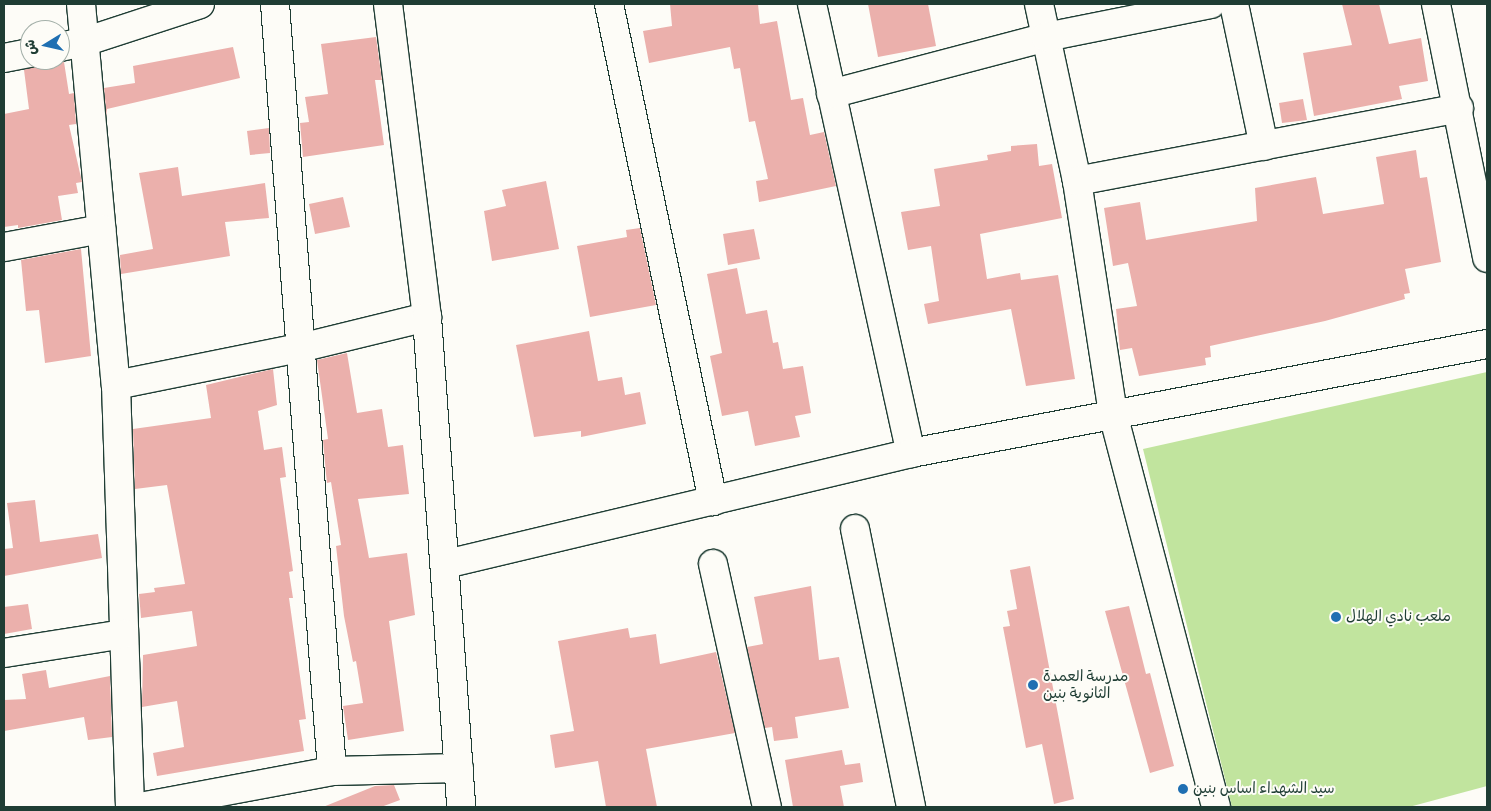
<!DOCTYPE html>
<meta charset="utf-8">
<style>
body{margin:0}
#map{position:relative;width:1491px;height:811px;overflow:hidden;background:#fdfcf7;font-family:Pangolin,"Playpen Sans Arabic",sans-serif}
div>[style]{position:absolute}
.green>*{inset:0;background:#c1e49e}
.building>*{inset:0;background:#ebb0ac}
.roads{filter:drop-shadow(1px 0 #1f3d34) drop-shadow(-1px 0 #1f3d34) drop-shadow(0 1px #1f3d34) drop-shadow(0 -1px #1f3d34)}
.street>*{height:28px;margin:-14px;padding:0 14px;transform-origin:14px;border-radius:14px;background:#fdfcf7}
.secondary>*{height:28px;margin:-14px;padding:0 14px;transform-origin:14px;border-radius:14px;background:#fdfcf7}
.dots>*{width:14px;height:14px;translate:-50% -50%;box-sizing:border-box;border:2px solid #fdfcf7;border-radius:50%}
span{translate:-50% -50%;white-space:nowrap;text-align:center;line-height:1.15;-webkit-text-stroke:4px #fdfcf7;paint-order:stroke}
.poi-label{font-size:15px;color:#1f3d34}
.left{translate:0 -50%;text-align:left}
.frame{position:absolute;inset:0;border:5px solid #1f3d34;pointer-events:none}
.north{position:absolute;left:20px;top:20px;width:50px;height:50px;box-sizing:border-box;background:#fdfcf7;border:1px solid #a4b0a9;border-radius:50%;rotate:261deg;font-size:14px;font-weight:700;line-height:20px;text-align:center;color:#1f3d34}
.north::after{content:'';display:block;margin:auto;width:18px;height:22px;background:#1f6fb2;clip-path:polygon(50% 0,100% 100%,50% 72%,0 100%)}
</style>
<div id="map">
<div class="green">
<div style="clip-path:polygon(1487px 372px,1487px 786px,1409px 807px,1232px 807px,1143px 449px)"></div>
</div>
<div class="building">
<div style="clip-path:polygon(670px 4px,758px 4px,760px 24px,777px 21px,791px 100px,803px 98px,810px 135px,824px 132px,836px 186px,759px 202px,756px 181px,768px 179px,755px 121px,749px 122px,740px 68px,734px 69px,730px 47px,649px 63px,643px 31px,672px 26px)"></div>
<div style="clip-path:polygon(868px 4px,928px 4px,936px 46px,878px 57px)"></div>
<div style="clip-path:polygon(1342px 4px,1379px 4px,1389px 44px,1421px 38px,1428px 81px,1399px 86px,1402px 99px,1314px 116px,1303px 53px,1352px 45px)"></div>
<div style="clip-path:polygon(376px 37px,382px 80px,375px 80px,384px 145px,303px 157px,300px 123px,309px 122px,305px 97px,328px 94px,321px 44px)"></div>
<div style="clip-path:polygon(233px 47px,240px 78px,107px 109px,107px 120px,104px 88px,135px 83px,133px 66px)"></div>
<div style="clip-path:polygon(45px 60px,64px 62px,69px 94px,74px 93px,76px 124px,69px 125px,82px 182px,76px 183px,78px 193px,58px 196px,62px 220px,18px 228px,18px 225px,4px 227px,4px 114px,29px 109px,24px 70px)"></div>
<div style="clip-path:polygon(1303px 99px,1307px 120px,1282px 123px,1279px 103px)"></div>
<div style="clip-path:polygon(269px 128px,270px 153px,250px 155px,247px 131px)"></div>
<div style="clip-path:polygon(1037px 144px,1039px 166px,1052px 164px,1062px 218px,980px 234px,987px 279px,1020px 273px,1021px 280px,1058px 275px,1075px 379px,1026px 386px,1011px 309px,928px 324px,924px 304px,939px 301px,931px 246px,908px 250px,901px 212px,940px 206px,934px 169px,988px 160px,987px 155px,1011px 151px,1011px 146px)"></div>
<div style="clip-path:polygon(1416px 150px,1420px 178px,1427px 177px,1441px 262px,1405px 269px,1410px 293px,1404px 294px,1405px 299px,1325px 321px,1210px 346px,1211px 357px,1205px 358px,1206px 365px,1139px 376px,1132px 348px,1120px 350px,1116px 309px,1137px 306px,1128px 263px,1113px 266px,1104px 208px,1140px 202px,1146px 240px,1257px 221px,1255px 188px,1316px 177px,1323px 214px,1384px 204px,1376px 157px)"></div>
<div style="clip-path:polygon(178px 167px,182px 196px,265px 183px,269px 218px,225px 222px,230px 256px,121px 274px,120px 255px,153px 249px,139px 173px)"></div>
<div style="clip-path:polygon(546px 181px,559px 249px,492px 261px,484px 211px,506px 206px,502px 190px)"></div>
<div style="clip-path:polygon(343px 197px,350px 227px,315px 234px,309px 204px)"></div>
<div style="clip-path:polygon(640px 228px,656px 305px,590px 317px,577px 246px,627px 237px,626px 230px)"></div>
<div style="clip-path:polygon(754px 229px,760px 259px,728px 265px,723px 234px)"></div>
<div style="clip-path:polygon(81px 249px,91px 356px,45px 363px,39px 310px,26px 311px,21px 260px)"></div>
<div style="clip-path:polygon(737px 268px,746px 314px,767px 310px,773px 343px,778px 342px,783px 369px,803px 366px,811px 413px,795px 416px,800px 437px,755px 446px,748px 411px,722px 416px,710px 356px,722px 353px,707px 274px)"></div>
<div style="clip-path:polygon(589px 331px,598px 381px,622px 377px,625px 395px,640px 392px,646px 424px,581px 437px,581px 431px,534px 437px,516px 345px)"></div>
<div style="clip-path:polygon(347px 353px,357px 413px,382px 409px,388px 447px,403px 445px,409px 494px,358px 499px,369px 558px,407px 553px,415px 615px,389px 621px,404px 731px,348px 740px,343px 706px,363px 703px,356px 661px,353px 662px,344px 616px,336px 546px,341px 545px,331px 482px,327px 483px,326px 474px,323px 440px,328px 439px,317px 360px)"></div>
<div style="clip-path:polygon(273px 369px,277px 405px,258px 411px,264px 450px,282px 447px,286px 477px,280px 478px,293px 571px,289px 572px,293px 598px,289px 598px,306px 719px,299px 720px,304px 751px,157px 776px,153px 753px,184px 747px,177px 701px,142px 707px,143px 655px,197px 646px,192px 611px,141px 618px,139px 594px,155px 592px,154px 588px,185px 584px,167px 485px,135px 489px,133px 429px,211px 418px,206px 385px)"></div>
<div style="clip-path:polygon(35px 500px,40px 542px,98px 534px,102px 558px,4px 576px,4px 549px,13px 548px,7px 503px)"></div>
<div style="clip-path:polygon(1030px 566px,1074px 799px,1054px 804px,1042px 744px,1026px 748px,1003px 627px,1010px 626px,1007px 611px,1017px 609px,1010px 570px)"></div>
<div style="clip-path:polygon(811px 586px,819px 660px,839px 657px,849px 708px,795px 717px,798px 738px,774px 741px,772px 727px,765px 728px,747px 647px,763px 644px,754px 597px)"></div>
<div style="clip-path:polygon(28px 604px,32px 629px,4px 634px,4px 607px)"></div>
<div style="clip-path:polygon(1129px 606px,1146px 674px,1150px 673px,1174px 766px,1150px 773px,1105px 611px)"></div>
<div style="clip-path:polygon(628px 628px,630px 638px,656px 634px,660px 664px,716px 652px,735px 733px,646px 749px,657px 807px,606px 807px,598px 761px,555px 768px,550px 735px,574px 731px,558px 641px)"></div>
<div style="clip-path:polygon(46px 670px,49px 688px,110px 676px,112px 737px,88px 740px,84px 717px,4px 731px,4px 700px,26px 699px,22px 674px)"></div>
<div style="clip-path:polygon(842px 750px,845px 765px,860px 763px,863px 782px,840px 786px,844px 807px,793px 807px,785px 760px)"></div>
<div style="clip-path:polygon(394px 785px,400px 800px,381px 807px,323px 807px,375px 786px)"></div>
</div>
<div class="roads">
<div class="street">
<div style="left:81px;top:4px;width:383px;rotate:84.8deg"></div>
<div style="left:116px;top:385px;width:422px;rotate:88.1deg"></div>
<div style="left:275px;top:4px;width:769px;rotate:85.75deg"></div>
<div style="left:609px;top:4px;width:508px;rotate:78.18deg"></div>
<div style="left:812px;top:4px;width:460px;rotate:77.6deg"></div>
<div style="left:1039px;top:4px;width:181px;rotate:77.9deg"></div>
<div style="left:1077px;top:181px;width:236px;rotate:81.2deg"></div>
<div style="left:1113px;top:414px;width:406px;rotate:75.3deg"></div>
<div style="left:1234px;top:4px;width:145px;rotate:78.1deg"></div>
<div style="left:1436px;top:4px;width:259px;rotate:78.6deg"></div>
<div style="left:60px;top:47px;width:25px;rotate:-12deg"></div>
<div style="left:84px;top:42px;width:122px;rotate:-18.1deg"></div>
<div style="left:4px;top:58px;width:26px;rotate:-11deg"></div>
<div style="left:831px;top:94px;width:222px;rotate:-14.8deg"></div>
<div style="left:1046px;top:37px;width:168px;rotate:-11.3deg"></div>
<div style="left:1077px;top:181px;width:389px;rotate:-10.8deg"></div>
<div style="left:4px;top:247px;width:99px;rotate:-10.5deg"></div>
<div style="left:116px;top:385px;width:188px;rotate:-11.4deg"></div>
<div style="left:300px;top:348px;width:131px;rotate:-13.7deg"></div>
<div style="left:855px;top:529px;width:284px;rotate:78.6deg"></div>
<div style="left:446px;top:564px;width:478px;rotate:-13.4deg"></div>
<div style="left:911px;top:453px;width:586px;rotate:-10.72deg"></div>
<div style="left:713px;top:564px;width:249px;rotate:77.5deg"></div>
<div style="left:4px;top:653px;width:121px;rotate:-9deg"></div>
<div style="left:140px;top:807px;width:195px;rotate:-10.6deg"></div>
<div style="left:332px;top:771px;width:127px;rotate:-1.4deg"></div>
</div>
<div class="secondary">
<div style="left:388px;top:4px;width:315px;rotate:82.9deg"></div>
<div style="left:427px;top:317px;width:491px;rotate:86deg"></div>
</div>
</div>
<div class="dots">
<div style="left:1336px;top:617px;background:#1f6fb2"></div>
<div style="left:1033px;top:685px;background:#1f6fb2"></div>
<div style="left:1183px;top:789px;background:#1f6fb2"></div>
</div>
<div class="poi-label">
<span class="left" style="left:1346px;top:617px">ملعب نادي الهلال</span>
<span class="left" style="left:1043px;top:685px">مدرسة العمدة<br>الثانوية بنين</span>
<span class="left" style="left:1193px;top:789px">سيد الشهداء اساس بنين</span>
</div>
<div class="frame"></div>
<div class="north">ش</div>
</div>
